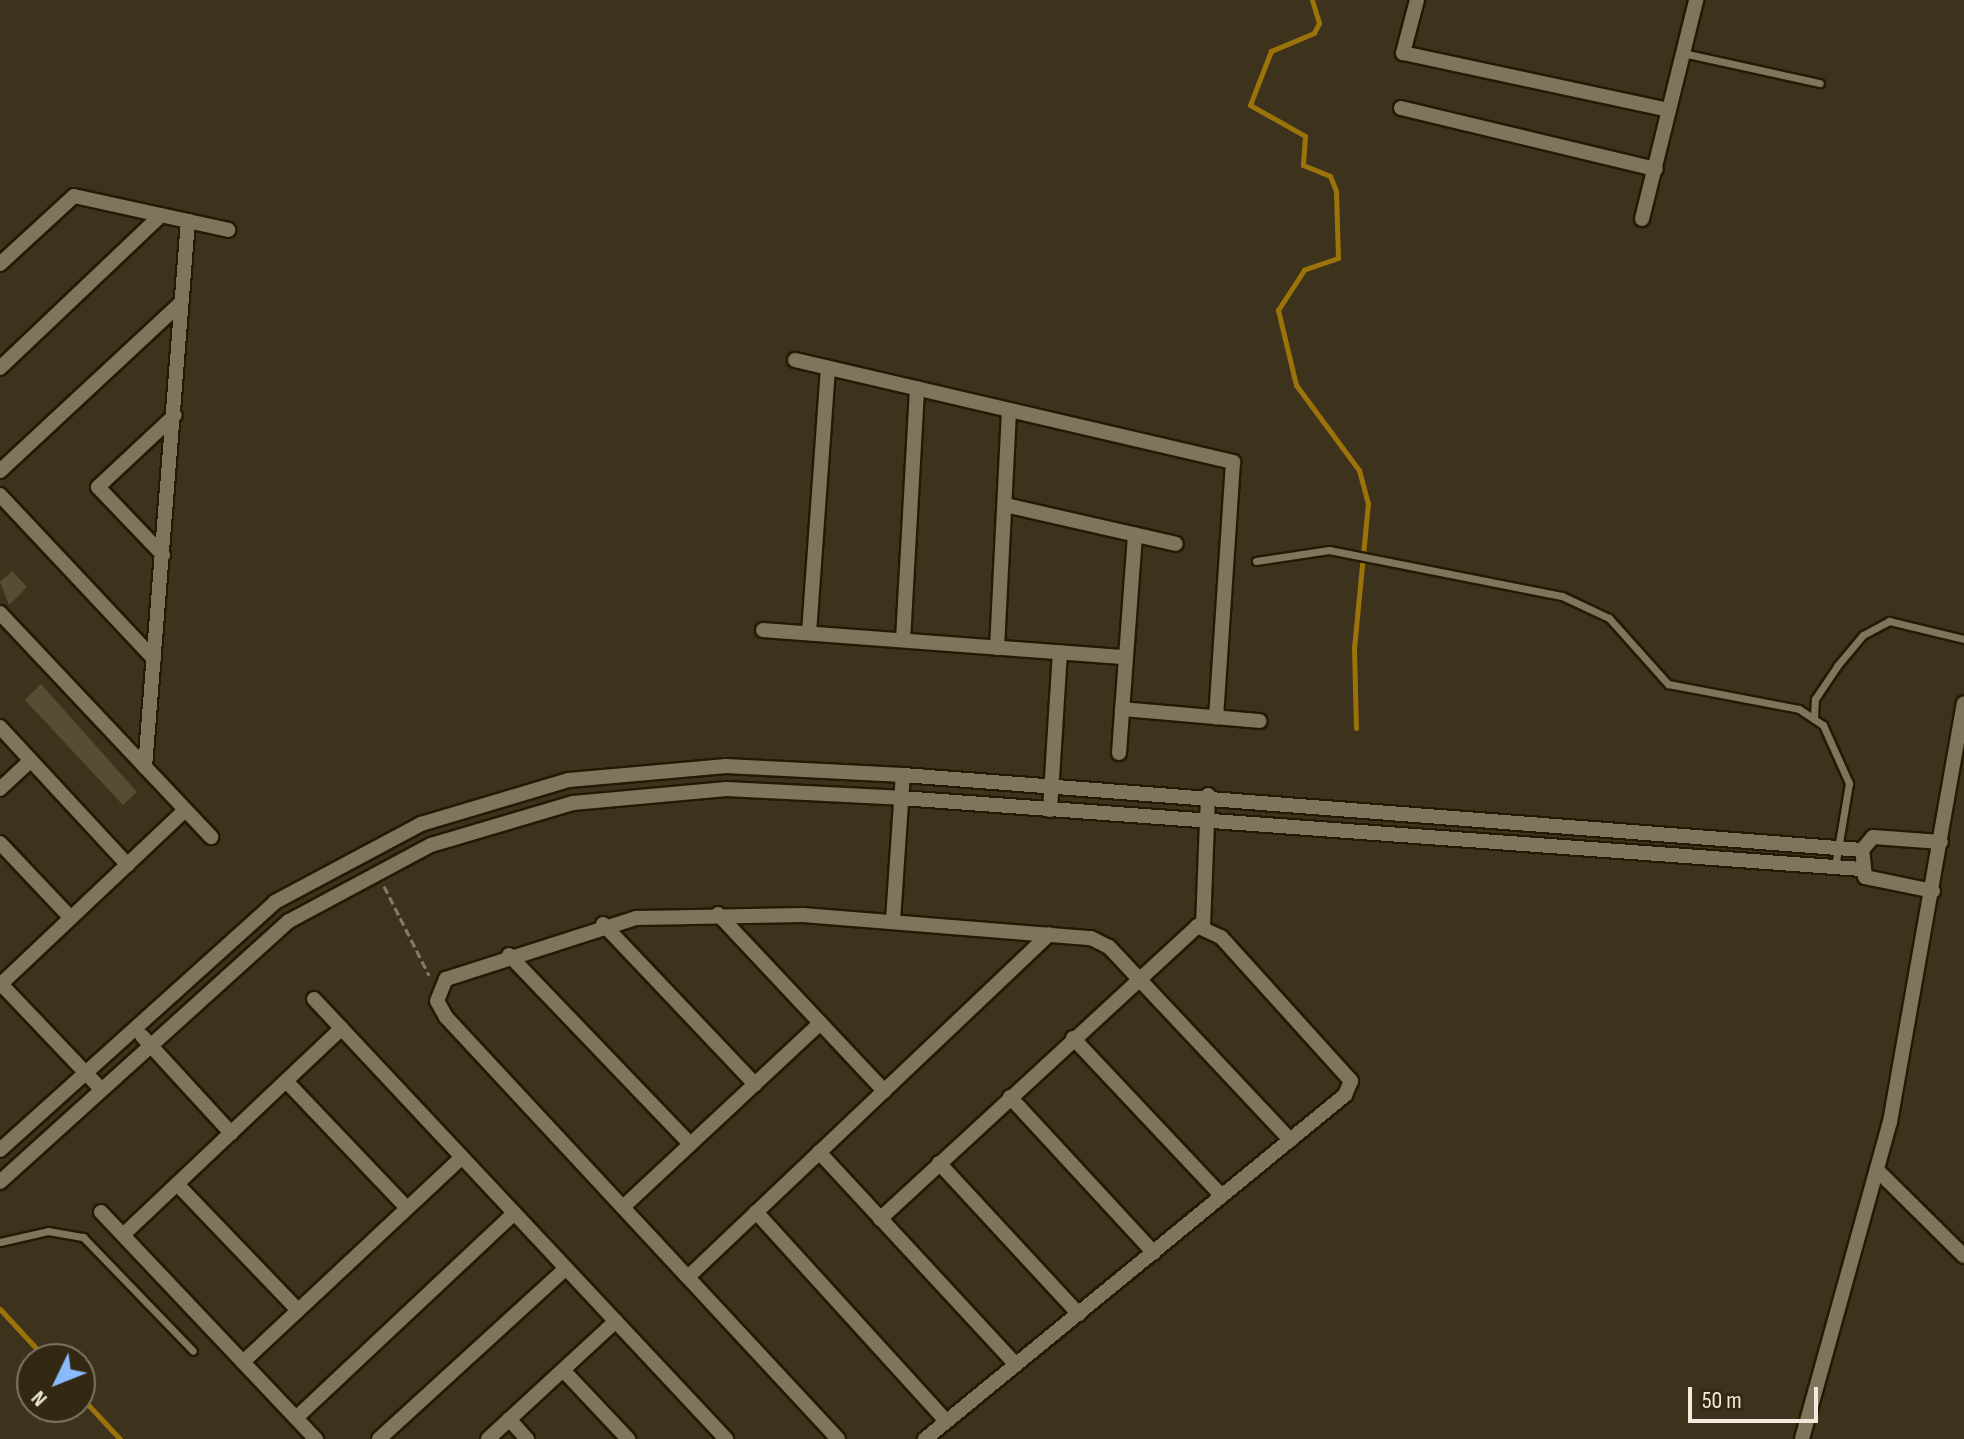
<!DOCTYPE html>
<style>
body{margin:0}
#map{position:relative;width:1964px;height:1439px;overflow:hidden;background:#3d321c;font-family:"Sofia Sans Condensed",sans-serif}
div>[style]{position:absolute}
.stream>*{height:5px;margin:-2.5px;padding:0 2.5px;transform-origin:2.5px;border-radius:2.5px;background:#9c720a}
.building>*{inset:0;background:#584c35}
.path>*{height:3px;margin-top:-1.5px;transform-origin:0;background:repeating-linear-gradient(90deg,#847a68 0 8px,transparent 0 12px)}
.roads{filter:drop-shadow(2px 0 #241904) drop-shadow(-2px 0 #241904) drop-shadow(0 2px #241904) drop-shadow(0 -2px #241904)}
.lane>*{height:7px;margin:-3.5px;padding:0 3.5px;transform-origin:3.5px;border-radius:3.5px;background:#81745d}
.street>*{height:14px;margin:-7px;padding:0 7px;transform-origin:7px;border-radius:7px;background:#81745d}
span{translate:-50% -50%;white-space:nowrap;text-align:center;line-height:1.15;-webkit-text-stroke:7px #332812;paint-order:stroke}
.north{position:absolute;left:16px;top:1343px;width:80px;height:80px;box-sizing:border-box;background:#332812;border:2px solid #7f7663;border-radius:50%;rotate:227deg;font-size:22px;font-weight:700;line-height:32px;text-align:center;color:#f1eadd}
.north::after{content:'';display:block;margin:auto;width:28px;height:36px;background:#88bafc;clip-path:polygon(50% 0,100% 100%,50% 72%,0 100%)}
.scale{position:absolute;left:1688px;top:1387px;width:130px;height:36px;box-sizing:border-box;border:4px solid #f1eadd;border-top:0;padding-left:10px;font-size:24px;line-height:28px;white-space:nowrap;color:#f1eadd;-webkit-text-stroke:6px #332812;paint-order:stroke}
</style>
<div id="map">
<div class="stream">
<div style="left:1312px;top:0;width:24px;rotate:73deg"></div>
<div style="left:1319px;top:23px;width:11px;rotate:117deg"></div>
<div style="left:1314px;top:33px;width:47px;rotate:157.3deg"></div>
<div style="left:1271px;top:51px;width:58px;rotate:111.3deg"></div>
<div style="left:1250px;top:105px;width:63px;rotate:29.4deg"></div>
<div style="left:1305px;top:136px;width:29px;rotate:94deg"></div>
<div style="left:1303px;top:165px;width:29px;rotate:22deg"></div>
<div style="left:1330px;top:176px;width:16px;rotate:68deg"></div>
<div style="left:1336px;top:191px;width:67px;rotate:88.3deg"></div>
<div style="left:1338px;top:258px;width:36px;rotate:161deg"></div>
<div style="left:1304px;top:270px;width:48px;rotate:123deg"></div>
<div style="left:1278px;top:310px;width:77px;rotate:76.5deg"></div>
<div style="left:1296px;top:385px;width:106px;rotate:53.5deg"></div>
<div style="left:1359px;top:470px;width:34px;rotate:75deg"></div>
<div style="left:1368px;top:503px;width:146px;rotate:95.5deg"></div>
<div style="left:1354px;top:648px;width:80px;rotate:88.6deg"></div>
<div style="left:0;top:1309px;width:68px;rotate:47.4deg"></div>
<div style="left:80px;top:1396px;width:59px;rotate:47.1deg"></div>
</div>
<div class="building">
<div style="clip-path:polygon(12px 571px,27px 587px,9px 605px,0 582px)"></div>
<div style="clip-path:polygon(41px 684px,137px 792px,123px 805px,25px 700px)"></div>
</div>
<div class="path">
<div style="left:384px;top:886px;width:100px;rotate:63.2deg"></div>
</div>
<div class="roads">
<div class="lane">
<div style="left:1683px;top:53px;width:140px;rotate:12.4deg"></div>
<div style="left:1256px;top:561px;width:74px;rotate:-8.6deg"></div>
<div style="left:1329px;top:550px;width:237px;rotate:11.2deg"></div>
<div style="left:1562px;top:596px;width:52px;rotate:25.1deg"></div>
<div style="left:1609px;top:618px;width:89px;rotate:48.2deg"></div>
<div style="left:1668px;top:684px;width:133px;rotate:10.8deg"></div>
<div style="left:1799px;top:709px;width:29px;rotate:34deg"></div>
<div style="left:1823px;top:725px;width:64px;rotate:65.9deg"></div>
<div style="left:1849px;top:783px;width:85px;rotate:99.5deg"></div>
<div style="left:1814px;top:717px;width:18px;rotate:-87deg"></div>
<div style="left:1815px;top:699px;width:40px;rotate:-56deg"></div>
<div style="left:1837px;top:666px;width:40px;rotate:-50deg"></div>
<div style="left:1863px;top:635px;width:30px;rotate:-28deg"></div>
<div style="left:1889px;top:621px;width:77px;rotate:13.5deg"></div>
<div style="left:0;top:1242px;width:49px;rotate:-12.9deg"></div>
<div style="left:48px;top:1231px;width:36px;rotate:10deg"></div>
<div style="left:83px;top:1237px;width:158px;rotate:46deg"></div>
</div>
<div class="street">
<div style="left:1417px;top:0;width:55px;rotate:104.8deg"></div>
<div style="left:1403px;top:53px;width:272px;rotate:12.1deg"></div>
<div style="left:1401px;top:108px;width:262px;rotate:13.5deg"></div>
<div style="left:1642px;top:219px;width:226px;rotate:-76.1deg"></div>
<div style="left:0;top:264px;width:100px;rotate:-42.6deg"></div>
<div style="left:74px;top:196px;width:158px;rotate:12.4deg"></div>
<div style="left:795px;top:360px;width:450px;rotate:13.1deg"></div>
<div style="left:1233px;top:462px;width:256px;rotate:93.8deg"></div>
<div style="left:0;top:368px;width:222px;rotate:-43.5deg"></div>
<div style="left:0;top:471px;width:248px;rotate:-42.9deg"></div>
<div style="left:0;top:495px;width:225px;rotate:46.8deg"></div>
<div style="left:1005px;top:505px;width:175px;rotate:12.8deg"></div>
<div style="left:163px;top:555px;width:94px;rotate:-133.7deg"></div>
<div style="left:98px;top:487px;width:105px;rotate:-43.1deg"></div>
<div style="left:0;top:613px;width:308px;rotate:46.7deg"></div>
<div style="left:763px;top:630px;width:363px;rotate:4.3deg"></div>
<div style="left:809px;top:633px;width:266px;rotate:-85.9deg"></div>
<div style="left:903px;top:640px;width:252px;rotate:-86.8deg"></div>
<div style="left:997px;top:648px;width:238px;rotate:-87.1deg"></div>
<div style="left:1122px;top:709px;width:138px;rotate:5deg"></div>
<div style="left:0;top:727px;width:188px;rotate:47.2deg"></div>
<div style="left:1119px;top:753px;width:219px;rotate:-85.8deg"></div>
<div style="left:145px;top:767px;width:548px;rotate:-85.5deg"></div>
<div style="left:0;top:789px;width:42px;rotate:-43.1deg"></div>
<div style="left:1050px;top:810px;width:158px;rotate:-86.4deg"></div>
<div style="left:0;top:843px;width:103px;rotate:46.6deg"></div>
<div style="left:1933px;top:891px;width:69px;rotate:-168.4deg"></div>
<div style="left:1865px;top:877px;width:27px;rotate:-96deg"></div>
<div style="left:1862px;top:850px;width:17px;rotate:-50deg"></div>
<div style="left:1873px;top:837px;width:68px;rotate:4.2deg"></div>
<div style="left:718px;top:914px;width:243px;rotate:46.8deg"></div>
<div style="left:893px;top:920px;width:145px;rotate:-86.1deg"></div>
<div style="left:603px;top:924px;width:221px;rotate:46.5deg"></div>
<div style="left:1203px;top:926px;width:131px;rotate:-87.8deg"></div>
<div style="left:509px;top:955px;width:262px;rotate:46.2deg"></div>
<div style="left:1px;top:984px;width:144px;rotate:46.4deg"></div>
<div style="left:0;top:985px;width:255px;rotate:-43.4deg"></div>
<div style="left:314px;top:999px;width:603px;rotate:46.88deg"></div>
<div style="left:142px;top:1036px;width:132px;rotate:47.5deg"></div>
<div style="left:1073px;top:1038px;width:217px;rotate:46.7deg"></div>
<div style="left:286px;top:1081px;width:175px;rotate:46.4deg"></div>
<div style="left:1010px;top:1097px;width:212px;rotate:47.3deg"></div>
<div style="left:0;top:1150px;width:370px;rotate:-42deg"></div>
<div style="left:275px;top:902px;width:166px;rotate:-28.1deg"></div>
<div style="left:421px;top:824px;width:154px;rotate:-16.6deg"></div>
<div style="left:569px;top:780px;width:158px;rotate:-5.1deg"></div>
<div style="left:726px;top:766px;width:177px;rotate:2.9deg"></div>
<div style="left:903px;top:775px;width:962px;rotate:4.47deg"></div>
<div style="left:819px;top:1152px;width:290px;rotate:47.2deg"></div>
<div style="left:939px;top:1163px;width:206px;rotate:47.2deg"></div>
<div style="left:1877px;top:1170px;width:122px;rotate:44.7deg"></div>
<div style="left:0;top:1182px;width:389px;rotate:-42.1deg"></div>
<div style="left:289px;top:921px;width:161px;rotate:-28.2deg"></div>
<div style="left:431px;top:845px;width:148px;rotate:-16.5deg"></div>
<div style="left:573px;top:803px;width:154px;rotate:-5.2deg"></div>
<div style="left:726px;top:789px;width:175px;rotate:2.9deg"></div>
<div style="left:901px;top:798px;width:962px;rotate:4.23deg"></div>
<div style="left:177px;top:1184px;width:175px;rotate:46.2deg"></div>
<div style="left:623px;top:1207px;width:270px;rotate:-43deg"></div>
<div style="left:101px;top:1212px;width:313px;rotate:46.6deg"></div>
<div style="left:756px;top:1212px;width:282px;rotate:47.7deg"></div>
<div style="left:880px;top:1219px;width:432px;rotate:-42.7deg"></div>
<div style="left:1197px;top:926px;width:26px;rotate:25deg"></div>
<div style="left:1221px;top:937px;width:194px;rotate:47.9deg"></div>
<div style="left:1351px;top:1081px;width:15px;rotate:113deg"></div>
<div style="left:1345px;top:1095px;width:543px;rotate:140.68deg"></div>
<div style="left:123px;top:1235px;width:301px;rotate:-43.4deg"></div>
<div style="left:688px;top:1277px;width:498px;rotate:-43.5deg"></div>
<div style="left:243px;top:1362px;width:300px;rotate:-43.1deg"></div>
<div style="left:563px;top:1370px;width:95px;rotate:46.7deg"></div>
<div style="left:296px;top:1418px;width:299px;rotate:-43.2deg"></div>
<div style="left:509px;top:1419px;width:27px;rotate:48deg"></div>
<div style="left:379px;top:1439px;width:253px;rotate:-42.4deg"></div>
<div style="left:488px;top:1439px;width:174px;rotate:-42.7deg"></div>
<div style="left:838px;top:1439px;width:576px;rotate:-132.89deg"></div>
<div style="left:446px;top:1017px;width:18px;rotate:-119deg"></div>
<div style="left:437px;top:1001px;width:24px;rotate:-68deg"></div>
<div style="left:446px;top:979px;width:200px;rotate:-17.8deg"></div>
<div style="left:636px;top:918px;width:167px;rotate:-1deg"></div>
<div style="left:803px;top:915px;width:289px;rotate:4.6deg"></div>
<div style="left:1091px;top:938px;width:20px;rotate:27deg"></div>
<div style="left:1109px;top:947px;width:265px;rotate:46.8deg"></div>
<div style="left:1802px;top:1439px;width:329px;rotate:-74.5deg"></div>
<div style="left:1890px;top:1122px;width:425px;rotate:-80deg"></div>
</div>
</div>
<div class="north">N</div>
<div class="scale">50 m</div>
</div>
